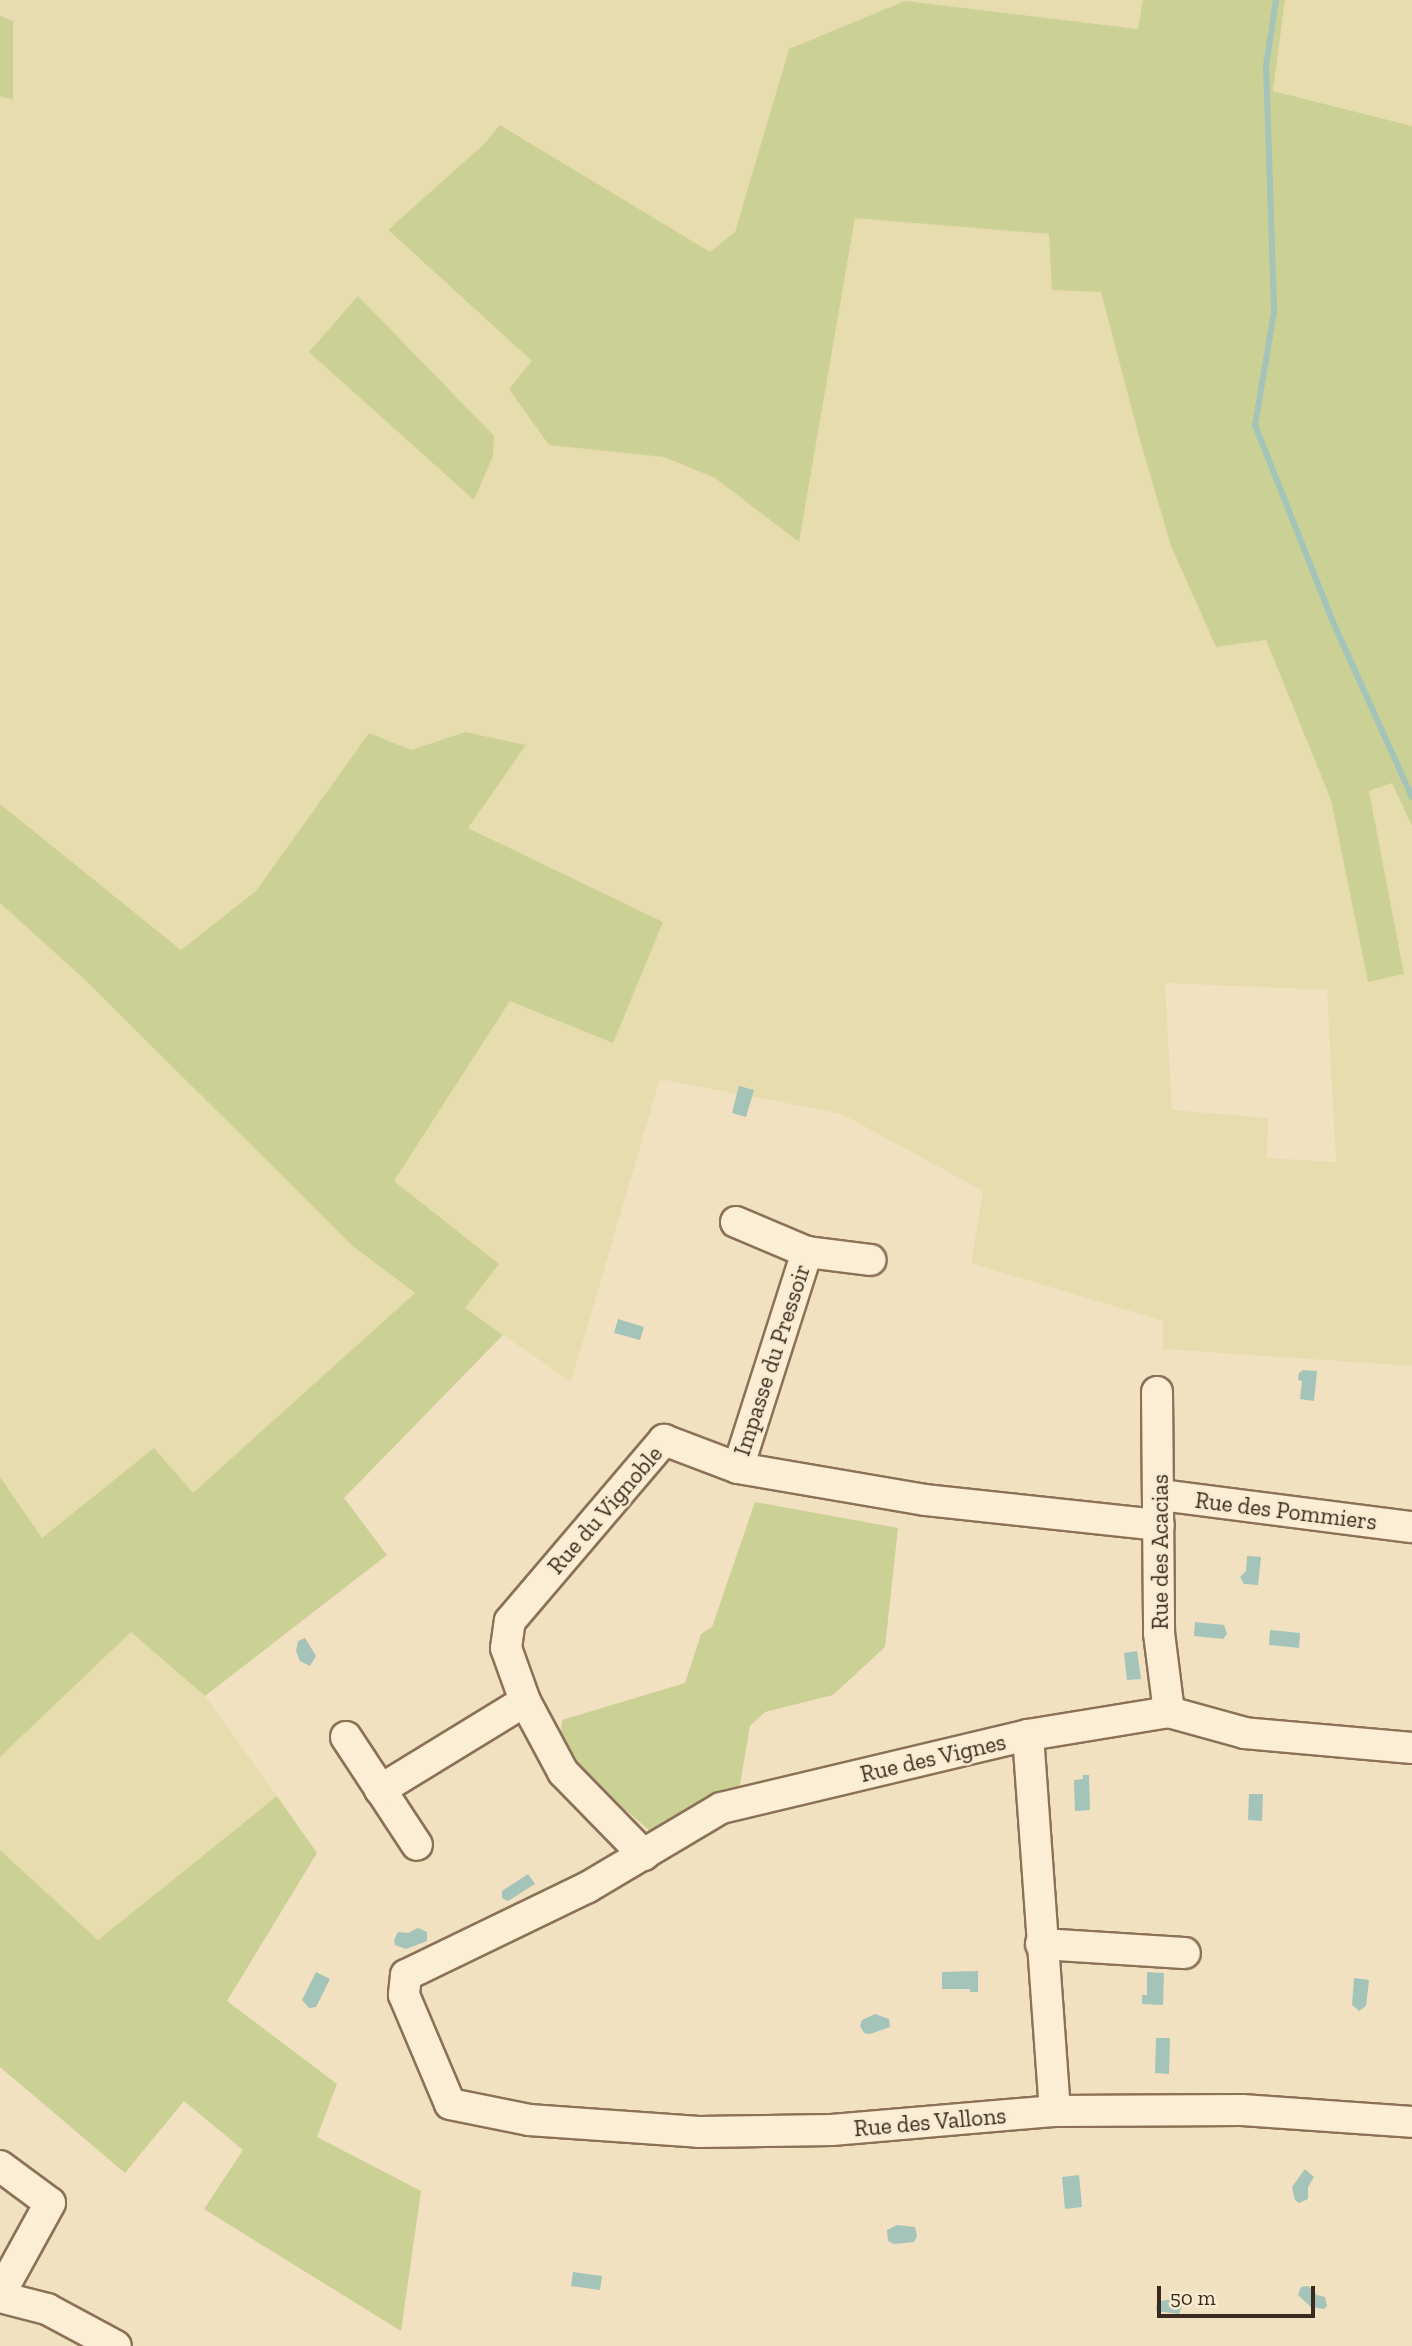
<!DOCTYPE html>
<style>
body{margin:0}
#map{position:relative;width:1412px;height:2346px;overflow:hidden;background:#f1e1c1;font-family:"Zilla Slab",serif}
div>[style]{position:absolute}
.farmland>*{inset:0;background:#e7dcae}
.green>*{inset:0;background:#cbd094}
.water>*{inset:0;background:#a4c3b9}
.stream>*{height:6px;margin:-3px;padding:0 3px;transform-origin:3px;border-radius:3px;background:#a4c3b9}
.roads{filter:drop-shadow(2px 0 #8c7157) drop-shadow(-2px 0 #8c7157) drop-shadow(0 2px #8c7157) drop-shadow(0 -2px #8c7157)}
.minor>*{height:30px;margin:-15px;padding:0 15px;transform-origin:15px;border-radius:15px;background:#fbeed5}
span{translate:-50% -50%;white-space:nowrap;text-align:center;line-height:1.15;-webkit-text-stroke:5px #f8ebd1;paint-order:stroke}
.street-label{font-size:23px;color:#3a2a1d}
.scale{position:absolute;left:1157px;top:2286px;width:158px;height:32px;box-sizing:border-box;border:4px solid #3a2a1d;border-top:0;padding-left:9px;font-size:21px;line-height:24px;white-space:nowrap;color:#3a2a1d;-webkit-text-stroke:5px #f8ebd1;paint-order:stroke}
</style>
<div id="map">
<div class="farmland">
<div style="clip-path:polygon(evenodd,0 0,1143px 0,1138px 29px,905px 1px,789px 49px,735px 232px,710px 253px,501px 125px,484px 144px,388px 231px,532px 361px,603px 450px,664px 457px,715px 478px,799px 542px,855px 217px,1049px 234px,1101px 292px,1139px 437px,1171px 546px,1216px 647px,1266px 640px,1331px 800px,1368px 982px,1404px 974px,1369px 791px,1392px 782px,1412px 826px,1412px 1366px,1163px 1349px,1163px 1321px,971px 1263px,983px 1191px,842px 1114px,660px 1079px,571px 1382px,465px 1308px,499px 1264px,394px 1181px,510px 1001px,663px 922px,468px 828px,526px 745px,465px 732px,411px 750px,369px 733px,256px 891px,181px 950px,0 804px,0 96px,13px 100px,13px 21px,0 16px,0 0,1165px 983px,1327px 990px,1336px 1162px,1267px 1158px,1268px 1118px,1172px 1110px,1165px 983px)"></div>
<div style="clip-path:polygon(1285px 0,1412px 0,1412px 126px,1273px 91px)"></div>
<div style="clip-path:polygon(0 903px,83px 978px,354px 1247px,415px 1293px,193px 1494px,154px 1448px,42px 1539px,0 1477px)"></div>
<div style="clip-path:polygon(131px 1632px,205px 1696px,277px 1796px,98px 1940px,0 1850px,0 1757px)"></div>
</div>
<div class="green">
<div style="clip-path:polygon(1143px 0,1285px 0,1273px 91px,1412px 126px,1412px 826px,1392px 783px,1369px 791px,1404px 974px,1368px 982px,1331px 800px,1266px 640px,1216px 647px,1171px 546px,1139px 437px,1101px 292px,1052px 290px,1049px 234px,855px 218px,799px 542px,715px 478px,664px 457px,549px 445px,509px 389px,532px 361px,388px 230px,484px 144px,500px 125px,710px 252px,735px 232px,789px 49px,905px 1px,1138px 29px)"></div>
<div style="clip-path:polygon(0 16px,13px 21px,13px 100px,0 96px)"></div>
<div style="clip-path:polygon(358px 296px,494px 436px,493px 456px,474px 500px,309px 352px)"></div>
<div style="clip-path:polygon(465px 732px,526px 745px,468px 828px,663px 922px,613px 1043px,510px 1001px,394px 1181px,499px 1264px,465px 1308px,503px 1335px,344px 1498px,387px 1555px,205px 1696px,131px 1632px,0 1757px,0 1477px,42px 1538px,154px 1448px,193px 1493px,415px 1293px,354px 1247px,83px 978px,0 903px,0 804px,181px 950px,256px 891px,369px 733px,411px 750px)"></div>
<div style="clip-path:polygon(755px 1502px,898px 1528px,885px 1647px,833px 1695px,765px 1712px,750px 1726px,740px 1785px,652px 1833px,581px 1771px,560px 1741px,562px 1720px,685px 1683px,701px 1634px,712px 1627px)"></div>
<div style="clip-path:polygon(277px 1796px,317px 1853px,227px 2001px,337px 2084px,317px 2137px,421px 2191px,401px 2331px,204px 2209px,243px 2150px,184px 2101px,125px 2173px,0 2067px,0 1850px,98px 1940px)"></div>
</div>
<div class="water">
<div style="clip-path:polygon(739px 1086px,754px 1090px,746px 1117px,732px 1113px)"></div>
<div style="clip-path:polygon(618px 1319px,644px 1327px,640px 1340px,614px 1333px)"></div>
<div style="clip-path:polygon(1303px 1370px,1317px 1371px,1314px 1401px,1300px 1399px,1302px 1381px,1298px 1380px,1299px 1373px)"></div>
<div style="clip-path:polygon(1247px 1556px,1261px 1557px,1258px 1585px,1244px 1584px,1240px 1577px,1246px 1571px)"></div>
<div style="clip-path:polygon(1195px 1622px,1224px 1625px,1227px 1634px,1223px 1639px,1194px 1636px)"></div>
<div style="clip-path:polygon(1270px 1630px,1300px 1633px,1299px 1648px,1269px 1645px)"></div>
<div style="clip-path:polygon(305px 1638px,316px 1656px,310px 1666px,300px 1661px,296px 1651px,298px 1641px)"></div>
<div style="clip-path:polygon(1137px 1651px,1141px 1679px,1127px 1680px,1124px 1653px)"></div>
<div style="clip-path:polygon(1083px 1775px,1089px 1775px,1090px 1810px,1075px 1811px,1074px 1780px,1083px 1779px)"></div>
<div style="clip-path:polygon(1249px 1794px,1263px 1794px,1262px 1821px,1248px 1820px)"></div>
<div style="clip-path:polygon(528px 1874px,535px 1884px,508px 1901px,502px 1898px,502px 1891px)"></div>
<div style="clip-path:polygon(418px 1928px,427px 1932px,427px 1941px,406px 1949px,395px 1945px,394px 1940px,398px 1932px,408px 1933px)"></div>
<div style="clip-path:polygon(978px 1971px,978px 1992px,970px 1992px,970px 1989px,942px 1989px,942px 1972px)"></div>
<div style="clip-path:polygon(316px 1972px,330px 1979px,316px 2007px,309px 2008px,302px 2000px)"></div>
<div style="clip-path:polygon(1147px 1972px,1164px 1973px,1163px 2005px,1142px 2004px,1142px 1995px,1147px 1995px)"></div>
<div style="clip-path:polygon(1354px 1978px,1369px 1980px,1366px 2006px,1359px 2011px,1352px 2005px)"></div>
<div style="clip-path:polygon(875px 2014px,889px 2019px,890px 2027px,870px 2034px,864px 2033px,860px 2026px,862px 2020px)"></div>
<div style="clip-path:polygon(1156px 2038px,1170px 2038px,1169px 2074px,1155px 2073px)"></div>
<div style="clip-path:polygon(1305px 2169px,1314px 2177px,1308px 2187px,1308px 2199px,1299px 2203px,1295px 2200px,1292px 2187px)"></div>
<div style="clip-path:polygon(1079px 2175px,1082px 2207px,1065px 2209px,1062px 2177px)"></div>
<div style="clip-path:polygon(897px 2225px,915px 2227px,917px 2236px,914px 2242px,894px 2244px,888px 2241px,887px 2230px)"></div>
<div style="clip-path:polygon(573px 2272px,602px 2276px,600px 2290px,571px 2286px)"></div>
<div style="clip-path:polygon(1308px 2286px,1317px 2295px,1325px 2297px,1327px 2306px,1324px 2309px,1311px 2307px,1298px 2295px,1301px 2287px)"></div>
<div style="clip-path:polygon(1175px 2298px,1183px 2304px,1179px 2314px,1156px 2311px,1157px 2302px)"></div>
</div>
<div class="stream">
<div style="left:1276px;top:0;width:67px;rotate:98.6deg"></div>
<div style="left:1266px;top:66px;width:246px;rotate:88.1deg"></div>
<div style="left:1274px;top:312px;width:115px;rotate:99.5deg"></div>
<div style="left:1255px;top:425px;width:212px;rotate:68.4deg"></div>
<div style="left:1333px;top:622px;width:192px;rotate:65.7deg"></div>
</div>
<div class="roads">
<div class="minor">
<div style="left:736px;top:1222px;width:77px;rotate:22.9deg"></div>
<div style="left:1157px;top:1392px;width:241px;rotate:89.5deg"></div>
<div style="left:1159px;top:1633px;width:80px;rotate:82.8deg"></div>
<div style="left:738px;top:1468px;width:227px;rotate:-72.3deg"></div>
<div style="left:807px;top:1252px;width:64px;rotate:7.1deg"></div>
<div style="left:1161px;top:1495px;width:253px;rotate:7.3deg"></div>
<div style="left:1028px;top:1735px;width:377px;rotate:85.9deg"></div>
<div style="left:346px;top:1737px;width:129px;rotate:56.7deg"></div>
<div style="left:1412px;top:1748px;width:168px;rotate:-174.9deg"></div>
<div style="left:1245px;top:1733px;width:79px;rotate:-164.6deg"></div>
<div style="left:1169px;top:1712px;width:143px;rotate:170.7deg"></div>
<div style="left:1028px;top:1735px;width:316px;rotate:166.6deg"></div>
<div style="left:721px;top:1808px;width:155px;rotate:149.3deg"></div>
<div style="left:588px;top:1887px;width:202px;rotate:154.2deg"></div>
<div style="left:406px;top:1975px;width:20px;rotate:96deg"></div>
<div style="left:404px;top:1995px;width:118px;rotate:67.1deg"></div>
<div style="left:450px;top:2104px;width:81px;rotate:11.4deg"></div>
<div style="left:529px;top:2120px;width:170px;rotate:4deg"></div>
<div style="left:699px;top:2132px;width:133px;rotate:-0.9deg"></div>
<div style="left:832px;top:2130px;width:224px;rotate:-4.9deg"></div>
<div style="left:1055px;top:2111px;width:187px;rotate:-0.3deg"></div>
<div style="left:1242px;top:2110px;width:170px;rotate:4deg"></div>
<div style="left:380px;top:1790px;width:170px;rotate:-31.5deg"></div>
<div style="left:644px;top:1855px;width:116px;rotate:-134.3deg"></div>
<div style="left:563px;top:1772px;width:81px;rotate:-118.2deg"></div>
<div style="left:525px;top:1701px;width:56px;rotate:-109.7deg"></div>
<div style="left:506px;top:1648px;width:27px;rotate:-82deg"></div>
<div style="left:510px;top:1621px;width:238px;rotate:-49.6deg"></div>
<div style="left:664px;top:1440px;width:79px;rotate:20.7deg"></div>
<div style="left:738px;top:1468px;width:190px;rotate:9.7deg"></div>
<div style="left:925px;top:1500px;width:235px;rotate:6.1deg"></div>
<div style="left:1041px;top:1944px;width:144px;rotate:3.6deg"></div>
<div style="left:0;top:2166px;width:62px;rotate:36.5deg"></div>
<div style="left:50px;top:2203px;width:104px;rotate:118.8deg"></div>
<div style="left:0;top:2297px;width:49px;rotate:14.3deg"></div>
<div style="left:47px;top:2309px;width:78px;rotate:28.2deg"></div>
</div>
</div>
<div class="street-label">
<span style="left:772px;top:1360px;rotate:-72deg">Impasse du Pressoir</span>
<span style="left:605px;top:1510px;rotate:-49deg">Rue du Vignoble</span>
<span style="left:1286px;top:1511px;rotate:7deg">Rue des Pommiers</span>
<span style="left:1160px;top:1552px;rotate:-90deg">Rue des Acacias</span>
<span style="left:933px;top:1758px;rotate:-13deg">Rue des Vignes</span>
<span style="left:930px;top:2122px;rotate:-5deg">Rue des Vallons</span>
</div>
<div class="scale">50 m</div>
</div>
